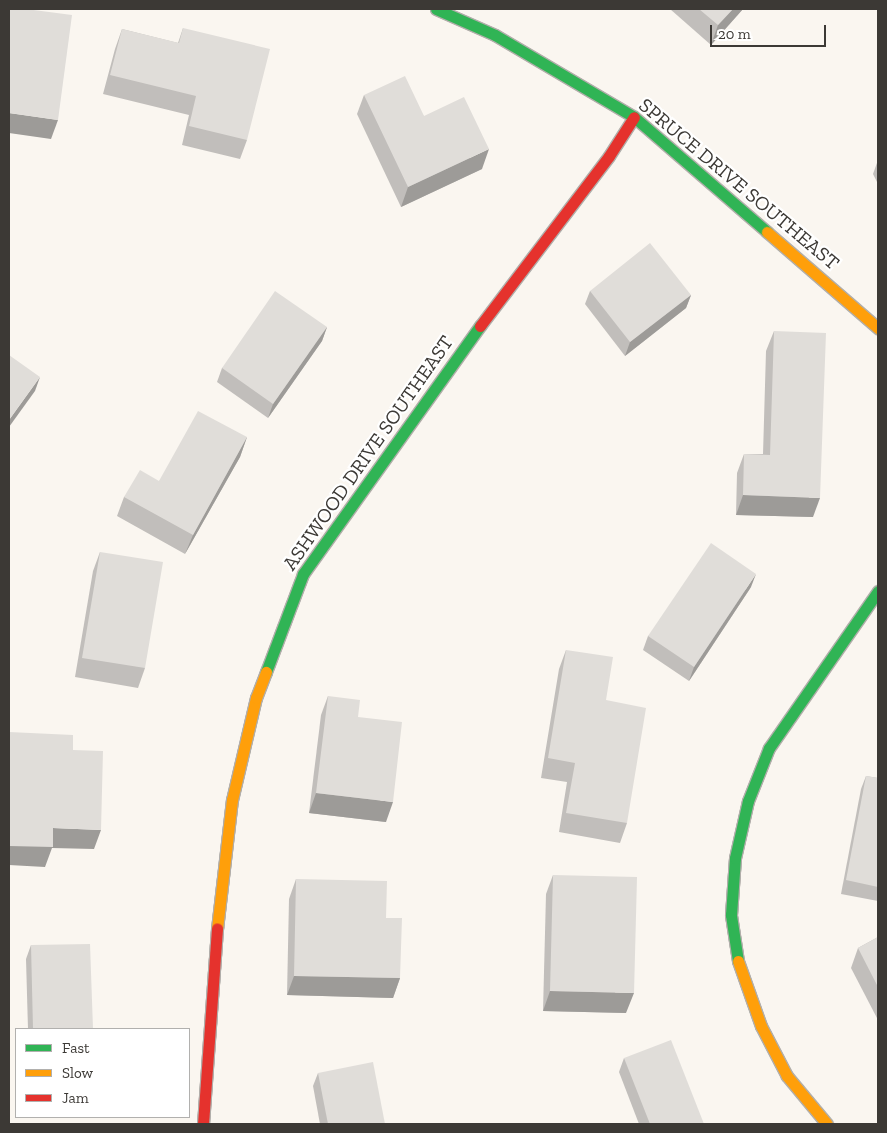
<!DOCTYPE html>
<style>
body{margin:0}
#map{position:relative;width:887px;height:1133px;overflow:hidden;background:#faf6f0;font-family:"Zilla Slab",serif}
div>[style]{position:absolute}
.roads{filter:drop-shadow(1px 0 #b1aeaa) drop-shadow(-1px 0 #b1aeaa) drop-shadow(0 1px #b1aeaa) drop-shadow(0 -1px #b1aeaa)}
.fast>*{height:11px;margin:-5.5px;padding:0 5.5px;transform-origin:5.5px;border-radius:5.5px;background:#30b455}
.slow>*{height:11px;margin:-5.5px;padding:0 5.5px;transform-origin:5.5px;border-radius:5.5px;background:#ff9f0a}
.jam>*{height:11px;margin:-5.5px;padding:0 5.5px;transform-origin:5.5px;border-radius:5.5px;background:#e5322d}
.wall>*{inset:0;background:#c1bebb}
.shaded-wall>*{inset:0;background:#9d9b98}
.building>*{inset:0;background:#e0ddd9}
span{translate:-50% -50%;white-space:nowrap;text-align:center;line-height:1.15;-webkit-text-stroke:4.5px #fff;paint-order:stroke}
.street-label{font-size:20px;color:#3c3935}
.frame{position:absolute;inset:0;border:10px solid #3c3935;pointer-events:none}
.legend{position:absolute;left:15px;top:1028px;width:175px;height:90px;box-sizing:border-box;background:#fff;border:1px solid #b1b0ae;margin:0;padding:6px 9px;list-style:none;font-size:15px;color:#3c3935}
.legend li{display:flex;align-items:center;gap:10px;height:25px}
.legend b{width:25px;border:1px solid #b1b0ae}
.scale{position:absolute;left:710px;top:25px;width:116px;height:22px;box-sizing:border-box;border:2px solid #3c3935;border-top:0;padding-left:6px;font-size:15px;line-height:18px;white-space:nowrap;color:#3c3935;-webkit-text-stroke:4px #fff;paint-order:stroke}
</style>
<div id="map">
<div class="roads">
<div class="fast">
<div style="left:436px;top:9px;width:64px;rotate:23.8deg"></div>
<div style="left:495px;top:35px;width:161px;rotate:30.5deg"></div>
<div style="left:634px;top:117px;width:176px;rotate:40.8deg"></div>
<div style="left:266px;top:672px;width:105px;rotate:-69.3deg"></div>
<div style="left:303px;top:574px;width:305px;rotate:-54.5deg"></div>
<div style="left:738px;top:961px;width:47px;rotate:-98.7deg"></div>
<div style="left:731px;top:915px;width:57px;rotate:-86deg"></div>
<div style="left:735px;top:858px;width:58px;rotate:-77.2deg"></div>
<div style="left:748px;top:801px;width:57px;rotate:-68.4deg"></div>
<div style="left:769px;top:748px;width:191px;rotate:-55.2deg"></div>
</div>
<div class="slow">
<div style="left:767px;top:232px;width:147px;rotate:40.9deg"></div>
<div style="left:217px;top:929px;width:130px;rotate:-83.4deg"></div>
<div style="left:232px;top:800px;width:105px;rotate:-76.8deg"></div>
<div style="left:256px;top:698px;width:28px;rotate:-69deg"></div>
<div style="left:738px;top:961px;width:69px;rotate:70.5deg"></div>
<div style="left:761px;top:1026px;width:56px;rotate:62.5deg"></div>
<div style="left:787px;top:1076px;width:62px;rotate:50.2deg"></div>
</div>
<div class="jam">
<div style="left:480px;top:326px;width:213px;rotate:-52.8deg"></div>
<div style="left:609px;top:156px;width:46px;rotate:-57.3deg"></div>
<div style="left:203px;top:1124px;width:196px;rotate:-85.9deg"></div>
</div>
</div>
<div class="wall">
<div style="clip-path:polygon(670px 9px,743px 9px,711px 45px)"></div>
<div style="clip-path:polygon(183px 28px,247px 140px,240px 159px,182px 145px,189px 115px,103px 94px,115px 49px,122px 29px,178px 43px)"></div>
<div style="clip-path:polygon(364px 95px,424px 116px,482px 169px,401px 207px,357px 114px)"></div>
<div style="clip-path:polygon(878px 160px,878px 184px,873px 174px)"></div>
<div style="clip-path:polygon(590px 291px,691px 295px,686px 308px,625px 356px,585px 304px)"></div>
<div style="clip-path:polygon(327px 327px,322px 341px,268px 418px,217px 382px,222px 368px)"></div>
<div style="clip-path:polygon(774px 331px,813px 517px,736px 515px,737px 473px,744px 454px,763px 454px,766px 351px)"></div>
<div style="clip-path:polygon(247px 437px,240px 457px,185px 554px,117px 516px,124px 497px,159px 481px)"></div>
<div style="clip-path:polygon(100px 552px,145px 668px,138px 688px,75px 677px,93px 571px)"></div>
<div style="clip-path:polygon(751px 587px,689px 681px,643px 650px,648px 636px)"></div>
<div style="clip-path:polygon(566px 650px,606px 700px,627px 823px,620px 843px,559px 832px,567px 782px,541px 778px,559px 669px)"></div>
<div style="clip-path:polygon(328px 696px,358px 717px,386px 822px,309px 813px,321px 715px)"></div>
<div style="clip-path:polygon(866px 776px,878px 778px,878px 901px,841px 894px,861px 789px)"></div>
<div style="clip-path:polygon(553px 875px,626px 1013px,543px 1011px,546px 894px)"></div>
<div style="clip-path:polygon(296px 879px,386px 918px,400px 978px,393px 998px,287px 995px,289px 899px)"></div>
<div style="clip-path:polygon(878px 937px,878px 1020px,851px 968px,858px 948px)"></div>
<div style="clip-path:polygon(31px 945px,93px 1029px,28px 1029px,26px 959px)"></div>
<div style="clip-path:polygon(624px 1058px,704px 1124px,639px 1124px,619px 1072px)"></div>
<div style="clip-path:polygon(318px 1073px,385px 1124px,320px 1124px,313px 1086px)"></div>
</div>
<div class="shaded-wall">
<div style="clip-path:polygon(733px 9px,743px 9px,711px 45px,718px 25px)"></div>
<div style="clip-path:polygon(9px 113px,58px 120px,51px 139px,9px 133px)"></div>
<div style="clip-path:polygon(489px 149px,482px 169px,401px 207px,408px 187px)"></div>
<div style="clip-path:polygon(691px 295px,686px 308px,625px 356px,630px 342px)"></div>
<div style="clip-path:polygon(327px 327px,322px 341px,268px 418px,273px 404px)"></div>
<div style="clip-path:polygon(40px 377px,35px 391px,9px 427px,9px 420px)"></div>
<div style="clip-path:polygon(247px 437px,240px 457px,185px 554px,193px 535px)"></div>
<div style="clip-path:polygon(743px 495px,820px 498px,813px 517px,736px 515px)"></div>
<div style="clip-path:polygon(756px 574px,751px 587px,689px 681px,694px 667px)"></div>
<div style="clip-path:polygon(316px 793px,393px 802px,386px 822px,309px 813px)"></div>
<div style="clip-path:polygon(53px 828px,101px 830px,94px 849px,52px 848px,45px 867px,9px 865px,9px 846px)"></div>
<div style="clip-path:polygon(294px 976px,400px 978px,393px 998px,287px 995px)"></div>
<div style="clip-path:polygon(550px 991px,634px 993px,626px 1013px,543px 1011px)"></div>
</div>
<div class="building">
<div style="clip-path:polygon(9px 9px,26px 9px,72px 15px,58px 120px,9px 113px)"></div>
<div style="clip-path:polygon(699px 9px,733px 9px,718px 25px)"></div>
<div style="clip-path:polygon(183px 28px,270px 49px,247px 140px,189px 126px,196px 96px,110px 75px,122px 29px,179px 43px)"></div>
<div style="clip-path:polygon(405px 76px,424px 116px,464px 97px,489px 149px,408px 187px,364px 95px)"></div>
<div style="clip-path:polygon(650px 243px,691px 295px,630px 342px,590px 291px)"></div>
<div style="clip-path:polygon(275px 291px,327px 327px,273px 404px,222px 368px)"></div>
<div style="clip-path:polygon(774px 331px,826px 333px,820px 498px,743px 495px,744px 454px,770px 455px)"></div>
<div style="clip-path:polygon(9px 355px,40px 377px,9px 420px)"></div>
<div style="clip-path:polygon(198px 411px,247px 437px,193px 535px,124px 497px,140px 470px,159px 481px)"></div>
<div style="clip-path:polygon(711px 543px,756px 574px,694px 667px,648px 636px)"></div>
<div style="clip-path:polygon(100px 552px,163px 562px,145px 668px,82px 658px)"></div>
<div style="clip-path:polygon(566px 650px,613px 657px,606px 700px,646px 708px,627px 823px,566px 813px,575px 763px,548px 758px)"></div>
<div style="clip-path:polygon(328px 696px,360px 700px,358px 717px,402px 722px,393px 802px,316px 793px)"></div>
<div style="clip-path:polygon(9px 732px,73px 735px,73px 750px,103px 751px,101px 830px,53px 828px,53px 847px,9px 846px)"></div>
<div style="clip-path:polygon(866px 776px,878px 778px,878px 887px,846px 880px)"></div>
<div style="clip-path:polygon(553px 875px,637px 877px,634px 993px,550px 991px)"></div>
<div style="clip-path:polygon(296px 879px,387px 881px,386px 918px,402px 918px,400px 978px,294px 976px)"></div>
<div style="clip-path:polygon(878px 937px,878px 987px,858px 948px)"></div>
<div style="clip-path:polygon(90px 944px,93px 1029px,33px 1029px,31px 945px)"></div>
<div style="clip-path:polygon(671px 1040px,704px 1124px,650px 1124px,624px 1058px)"></div>
<div style="clip-path:polygon(373px 1062px,385px 1124px,328px 1124px,318px 1073px)"></div>
</div>
<div class="street-label">
<span style="left:739px;top:184px;rotate:40deg">SPRUCE DRIVE SOUTHEAST</span>
<span style="left:368px;top:453px;rotate:-55deg">ASHWOOD DRIVE SOUTHEAST</span>
</div>
<div class="frame"></div>
<ul class="legend">
<li><b style="height:6px;background:#30b455"></b>Fast</li>
<li><b style="height:6px;background:#ff9f0a"></b>Slow</li>
<li><b style="height:6px;background:#e5322d"></b>Jam</li>
</ul>
<div class="scale">20 m</div>
</div>
